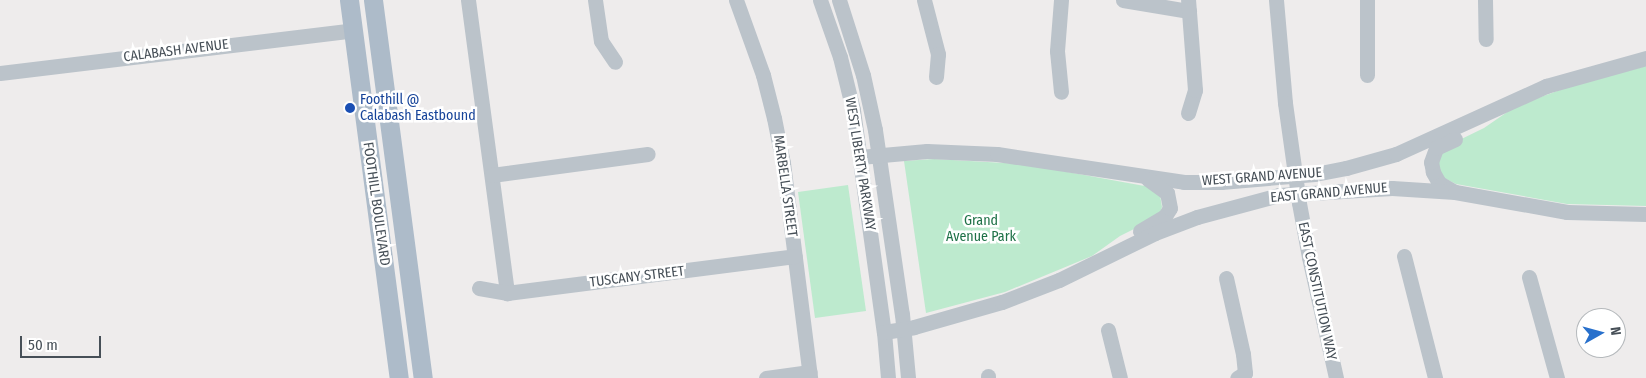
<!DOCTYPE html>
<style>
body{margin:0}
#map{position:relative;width:1646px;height:378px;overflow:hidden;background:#eeecec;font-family:"Fira Sans Condensed",sans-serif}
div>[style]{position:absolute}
.green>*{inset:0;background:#bdeace}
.minor>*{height:15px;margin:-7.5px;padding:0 7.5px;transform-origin:7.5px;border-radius:7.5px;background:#bbc3ca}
.major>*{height:19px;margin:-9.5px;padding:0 9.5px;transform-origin:9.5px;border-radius:9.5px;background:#adbbc9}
.dots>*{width:14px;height:14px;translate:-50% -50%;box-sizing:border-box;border:2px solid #fff;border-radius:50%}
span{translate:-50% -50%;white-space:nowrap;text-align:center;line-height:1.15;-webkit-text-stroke:5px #fff;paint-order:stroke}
.street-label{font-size:14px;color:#464f57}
.transit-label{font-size:14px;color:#164399}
.left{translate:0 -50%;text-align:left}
.park-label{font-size:14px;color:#1e7147}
.north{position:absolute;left:1576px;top:308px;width:50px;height:50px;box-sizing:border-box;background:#fff;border:1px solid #b5b9bc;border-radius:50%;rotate:83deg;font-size:14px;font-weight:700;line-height:20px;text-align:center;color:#464f57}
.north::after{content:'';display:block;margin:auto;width:18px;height:22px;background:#2870cc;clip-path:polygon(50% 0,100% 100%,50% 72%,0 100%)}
.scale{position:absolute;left:20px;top:336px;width:81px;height:22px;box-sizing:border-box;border:2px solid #464f57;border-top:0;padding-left:6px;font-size:15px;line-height:18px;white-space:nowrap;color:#464f57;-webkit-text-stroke:4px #fff;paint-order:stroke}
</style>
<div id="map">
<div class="green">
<div style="clip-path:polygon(1646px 66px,1646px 206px,1567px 204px,1456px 184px,1444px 178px,1440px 173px,1438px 159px,1445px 147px,1484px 128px,1516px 106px,1571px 86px)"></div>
<div style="clip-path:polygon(934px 159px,1024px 164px,1150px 187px,1160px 195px,1162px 207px,1160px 213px,1146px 223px,1120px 236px,1092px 256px,1005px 292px,926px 313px,904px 161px)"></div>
<div style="clip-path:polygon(848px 185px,866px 311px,815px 318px,798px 192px)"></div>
</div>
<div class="minor">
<div style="left:468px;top:0;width:296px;rotate:82.4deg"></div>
<div style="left:595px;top:0;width:41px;rotate:81.7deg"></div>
<div style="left:601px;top:41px;width:25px;rotate:56deg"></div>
<div style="left:736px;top:0;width:80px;rotate:70.2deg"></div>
<div style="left:763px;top:75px;width:44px;rotate:75.7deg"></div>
<div style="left:774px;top:118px;width:46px;rotate:78.7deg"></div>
<div style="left:783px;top:163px;width:217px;rotate:82.8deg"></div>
<div style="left:820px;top:0;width:60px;rotate:70.7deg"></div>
<div style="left:840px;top:57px;width:55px;rotate:76.2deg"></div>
<div style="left:853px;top:110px;width:224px;rotate:82.1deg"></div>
<div style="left:884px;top:332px;width:46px;rotate:85deg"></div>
<div style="left:839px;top:0;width:79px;rotate:72.3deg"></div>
<div style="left:863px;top:75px;width:56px;rotate:77.7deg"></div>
<div style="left:875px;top:130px;width:186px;rotate:81.7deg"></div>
<div style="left:902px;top:314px;width:64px;rotate:84.6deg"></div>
<div style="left:924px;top:0;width:56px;rotate:75.5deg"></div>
<div style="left:938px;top:54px;width:23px;rotate:95deg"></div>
<div style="left:1061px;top:0;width:51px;rotate:94.5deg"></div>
<div style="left:1057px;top:51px;width:41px;rotate:84.4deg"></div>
<div style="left:1123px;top:0;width:67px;rotate:9.5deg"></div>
<div style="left:1276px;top:0;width:103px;rotate:85deg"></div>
<div style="left:1285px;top:103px;width:101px;rotate:82deg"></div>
<div style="left:1299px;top:203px;width:55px;rotate:79.5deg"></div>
<div style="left:1309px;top:257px;width:124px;rotate:77.4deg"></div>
<div style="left:1367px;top:0;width:75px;rotate:90deg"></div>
<div style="left:1485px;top:0;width:39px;rotate:89deg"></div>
<div style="left:0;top:73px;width:356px;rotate:-6.9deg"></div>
<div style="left:1188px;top:113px;width:24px;rotate:-73deg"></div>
<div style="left:1195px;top:90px;width:90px;rotate:-94.4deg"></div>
<div style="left:860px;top:157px;width:67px;rotate:-5.1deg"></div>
<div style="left:927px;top:151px;width:70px;rotate:2.5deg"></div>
<div style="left:997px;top:154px;width:189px;rotate:8.5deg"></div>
<div style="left:1184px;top:182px;width:37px"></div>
<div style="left:1221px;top:182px;width:94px;rotate:-4.9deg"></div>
<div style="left:1315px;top:174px;width:32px;rotate:-11deg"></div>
<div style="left:1346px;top:168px;width:52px;rotate:-15.6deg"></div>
<div style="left:1396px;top:154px;width:165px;rotate:-24.4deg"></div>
<div style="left:1546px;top:86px;width:104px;rotate:-15.6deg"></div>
<div style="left:492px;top:175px;width:157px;rotate:-7.7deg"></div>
<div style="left:1453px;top:191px;width:16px;rotate:-150deg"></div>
<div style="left:1439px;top:183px;width:13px;rotate:-119deg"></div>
<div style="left:1433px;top:172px;width:10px;rotate:-101deg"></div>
<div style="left:1431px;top:162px;width:15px;rotate:-70deg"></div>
<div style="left:1436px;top:148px;width:21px;rotate:-25deg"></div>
<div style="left:1140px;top:231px;width:29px;rotate:-31deg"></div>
<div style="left:1165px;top:216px;width:9px;rotate:-58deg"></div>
<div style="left:1170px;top:208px;width:15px;rotate:-101deg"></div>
<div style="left:1167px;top:193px;width:24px;rotate:-144deg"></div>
<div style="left:1404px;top:256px;width:126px;rotate:75.7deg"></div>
<div style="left:1529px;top:277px;width:105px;rotate:74.5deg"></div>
<div style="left:1226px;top:278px;width:78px;rotate:77.4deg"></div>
<div style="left:1243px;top:354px;width:19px;rotate:84deg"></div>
<div style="left:1245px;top:373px;width:9px;rotate:148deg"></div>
<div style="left:479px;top:288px;width:28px;rotate:10deg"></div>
<div style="left:507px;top:293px;width:290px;rotate:-7.3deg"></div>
<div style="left:1108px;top:330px;width:49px;rotate:76deg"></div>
<div style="left:884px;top:332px;width:30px;rotate:-9deg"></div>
<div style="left:914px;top:327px;width:91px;rotate:-15.9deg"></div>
<div style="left:1002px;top:302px;width:61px;rotate:-21.1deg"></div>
<div style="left:1059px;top:280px;width:107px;rotate:-26.1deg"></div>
<div style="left:1155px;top:233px;width:45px;rotate:-20.9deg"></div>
<div style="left:1197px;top:217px;width:85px;rotate:-15deg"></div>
<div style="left:1279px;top:195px;width:113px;rotate:-3.5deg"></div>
<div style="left:1392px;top:188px;width:63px;rotate:3.6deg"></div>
<div style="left:1455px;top:192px;width:114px;rotate:10.1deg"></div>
<div style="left:1567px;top:212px;width:79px;rotate:1.5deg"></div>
<div style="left:988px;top:376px;width:2px;rotate:90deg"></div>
<div style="left:766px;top:378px;width:44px;rotate:-7.8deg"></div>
</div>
<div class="major">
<div style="left:349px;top:0;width:381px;rotate:82.5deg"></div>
<div style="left:373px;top:0;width:381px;rotate:82.5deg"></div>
</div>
<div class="dots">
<div style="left:350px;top:108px;background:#1a4fb4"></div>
</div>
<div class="street-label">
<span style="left:176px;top:51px;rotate:-7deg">CALABASH AVENUE</span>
<span style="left:860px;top:164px;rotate:81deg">WEST LIBERTY PARKWAY</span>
<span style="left:1262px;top:177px;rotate:-4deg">WEST GRAND AVENUE</span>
<span style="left:785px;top:186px;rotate:82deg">MARBELLA STREET</span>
<span style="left:1329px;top:193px;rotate:-5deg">EAST GRAND AVENUE</span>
<span style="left:376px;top:204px;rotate:82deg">FOOTHILL BOULEVARD</span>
<span style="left:637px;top:277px;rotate:-7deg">TUSCANY STREET</span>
<span style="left:1317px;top:291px;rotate:78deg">EAST CONSTITUTION WAY</span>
</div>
<div class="transit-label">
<span class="left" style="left:360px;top:108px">Foothill @<br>Calabash Eastbound</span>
</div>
<div class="park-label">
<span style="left:981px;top:229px">Grand<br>Avenue Park</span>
</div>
<div class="north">N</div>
<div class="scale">50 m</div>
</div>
